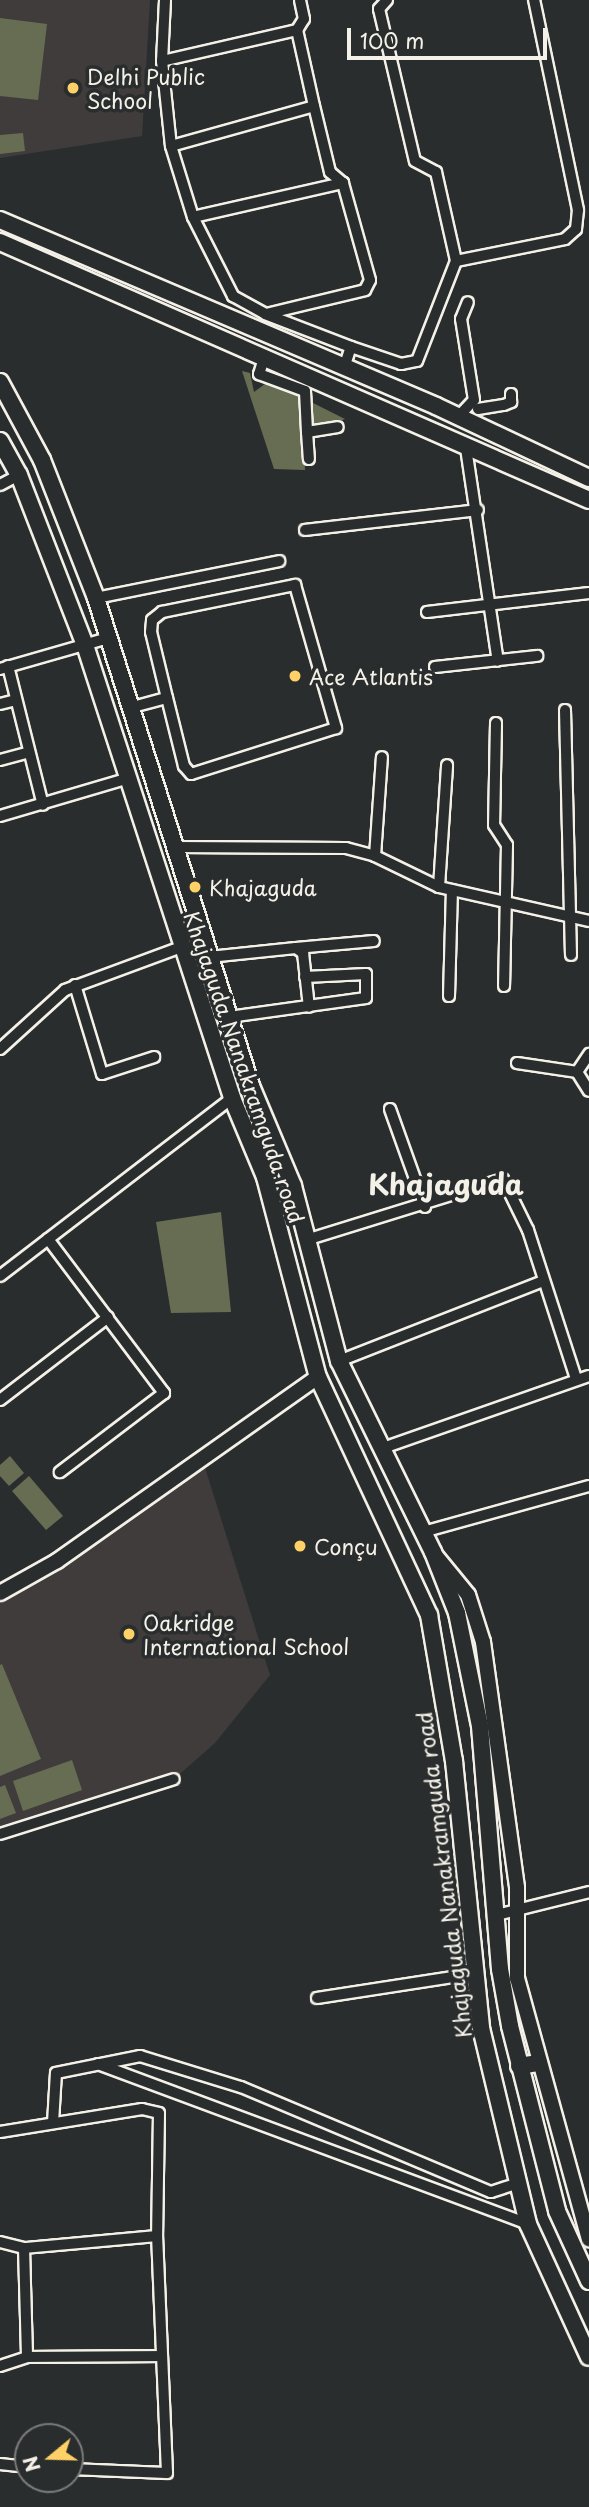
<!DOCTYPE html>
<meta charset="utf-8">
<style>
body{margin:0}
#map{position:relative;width:589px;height:2507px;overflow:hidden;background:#2a2d2e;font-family:"Playpen Sans",sans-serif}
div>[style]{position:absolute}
.built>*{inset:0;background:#403c3c}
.green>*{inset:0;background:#676d53}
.roads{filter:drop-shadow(2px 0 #f4f1e8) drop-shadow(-2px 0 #f4f1e8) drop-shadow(0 2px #f4f1e8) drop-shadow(0 -2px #f4f1e8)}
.minor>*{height:10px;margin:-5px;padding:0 5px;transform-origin:5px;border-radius:5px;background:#2a2d2e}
.tertiary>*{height:14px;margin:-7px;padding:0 7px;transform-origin:7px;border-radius:7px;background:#2a2d2e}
.secondary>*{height:16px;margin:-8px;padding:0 8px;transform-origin:8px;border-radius:8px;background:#2a2d2e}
.dots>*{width:19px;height:19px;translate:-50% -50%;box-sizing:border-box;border:4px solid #2a2d2e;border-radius:50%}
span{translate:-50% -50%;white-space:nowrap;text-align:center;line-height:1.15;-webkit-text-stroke:7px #2a2d2e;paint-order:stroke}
.poi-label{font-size:21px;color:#f4f1e8}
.left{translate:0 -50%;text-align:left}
.street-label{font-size:21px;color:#f4f1e8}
.district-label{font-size:28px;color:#f4f1e8;font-weight:700}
.north{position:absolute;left:14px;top:2423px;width:70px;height:70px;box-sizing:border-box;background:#2a2d2e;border:2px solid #7b7b78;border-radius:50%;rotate:251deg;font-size:19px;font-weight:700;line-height:28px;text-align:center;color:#f4f1e8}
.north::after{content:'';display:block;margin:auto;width:24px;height:32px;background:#ffd166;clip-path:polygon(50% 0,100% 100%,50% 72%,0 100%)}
.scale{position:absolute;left:347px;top:28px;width:200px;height:32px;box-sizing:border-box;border:4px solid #f4f1e8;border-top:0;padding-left:9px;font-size:21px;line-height:24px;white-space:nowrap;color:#f4f1e8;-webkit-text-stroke:5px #2a2d2e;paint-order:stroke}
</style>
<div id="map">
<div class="built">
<div style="clip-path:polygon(0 0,150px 0,142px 136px,0 158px)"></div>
<div style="clip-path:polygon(202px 1458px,270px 1675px,215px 1743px,174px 1779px,0 1832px,0 1593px)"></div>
</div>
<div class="green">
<div style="clip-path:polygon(0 18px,47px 24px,38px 100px,0 96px)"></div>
<div style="clip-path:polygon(23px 133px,25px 151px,0 154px,0 135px)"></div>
<div style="clip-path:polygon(242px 371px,250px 373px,254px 392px,269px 381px,345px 419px,303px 437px,305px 470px,274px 469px)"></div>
<div style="clip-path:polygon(221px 1212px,231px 1312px,171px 1313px,156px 1222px)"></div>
<div style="clip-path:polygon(10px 1456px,24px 1473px,9px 1486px,0 1476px,0 1465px)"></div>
<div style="clip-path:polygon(29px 1476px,63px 1516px,46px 1530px,12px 1491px)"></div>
<div style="clip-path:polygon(2px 1664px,41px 1759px,0 1776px,0 1665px)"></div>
<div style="clip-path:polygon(72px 1760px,82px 1790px,23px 1811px,13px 1781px)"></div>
<div style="clip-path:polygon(5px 1785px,16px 1813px,0 1819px,0 1787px)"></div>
</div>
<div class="roads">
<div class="minor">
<div style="left:165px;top:0;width:61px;rotate:92.8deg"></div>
<div style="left:162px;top:61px;width:85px;rotate:84deg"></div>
<div style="left:171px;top:146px;width:74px;rotate:72.8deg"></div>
<div style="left:193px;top:217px;width:89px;rotate:63.1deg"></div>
<div style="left:233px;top:296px;width:37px;rotate:29deg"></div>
<div style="left:265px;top:314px;width:92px;rotate:21deg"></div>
<div style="left:387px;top:0;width:12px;rotate:132deg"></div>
<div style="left:379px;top:9px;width:156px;rotate:76.7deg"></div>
<div style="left:415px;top:161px;width:24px;rotate:28deg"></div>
<div style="left:436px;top:172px;width:91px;rotate:77.3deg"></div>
<div style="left:162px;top:61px;width:139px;rotate:-12.9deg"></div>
<div style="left:171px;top:146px;width:148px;rotate:-15.6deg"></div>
<div style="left:193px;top:217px;width:154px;rotate:-12.8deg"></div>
<div style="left:266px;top:314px;width:102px;rotate:-13.6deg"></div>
<div style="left:365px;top:290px;width:11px;rotate:-63deg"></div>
<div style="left:370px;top:280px;width:101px;rotate:-105.6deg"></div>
<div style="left:343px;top:183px;width:17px;rotate:-140deg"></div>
<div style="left:330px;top:172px;width:68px;rotate:-103.6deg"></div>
<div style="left:314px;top:106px;width:78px;rotate:-102.6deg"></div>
<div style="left:297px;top:30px;width:13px;rotate:-58deg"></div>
<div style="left:304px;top:19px;width:19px;rotate:-102deg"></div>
<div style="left:264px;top:358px;width:17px;rotate:107deg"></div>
<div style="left:259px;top:374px;width:49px;rotate:20.3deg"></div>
<div style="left:305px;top:391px;width:41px;rotate:87.2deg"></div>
<div style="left:307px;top:432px;width:31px;rotate:-9deg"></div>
<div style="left:344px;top:368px;width:22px;rotate:-72deg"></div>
<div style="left:351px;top:347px;width:53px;rotate:18.8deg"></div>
<div style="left:401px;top:364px;width:16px;rotate:-11deg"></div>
<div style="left:417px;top:361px;width:107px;rotate:-68.7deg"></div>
<div style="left:456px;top:261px;width:111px;rotate:-11.4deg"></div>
<div style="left:565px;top:239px;width:15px;rotate:-42deg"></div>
<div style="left:576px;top:229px;width:19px;rotate:-84deg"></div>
<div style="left:578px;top:210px;width:215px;rotate:-101.8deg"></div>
<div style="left:478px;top:409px;width:26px;rotate:-9deg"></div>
<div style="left:504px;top:405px;width:8px;rotate:-23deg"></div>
<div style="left:511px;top:402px;width:8px;rotate:-90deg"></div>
<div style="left:458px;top:417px;width:23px;rotate:-47deg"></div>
<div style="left:474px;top:400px;width:82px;rotate:-99.1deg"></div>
<div style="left:461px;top:319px;width:18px;rotate:-68deg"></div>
<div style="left:307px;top:432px;width:27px;rotate:86deg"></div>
<div style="left:466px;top:448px;width:215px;rotate:81.5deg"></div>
<div style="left:0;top:485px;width:21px;rotate:-28deg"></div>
<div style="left:305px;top:530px;width:174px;rotate:-6.6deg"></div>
<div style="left:96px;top:598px;width:187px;rotate:-11.4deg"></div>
<div style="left:427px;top:612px;width:163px;rotate:-6.7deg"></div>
<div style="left:8px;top:666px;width:143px;rotate:75.9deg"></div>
<div style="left:435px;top:667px;width:103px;rotate:-6.2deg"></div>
<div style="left:0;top:669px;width:112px;rotate:-16deg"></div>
<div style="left:0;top:704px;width:16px;rotate:-14deg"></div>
<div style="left:129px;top:708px;width:39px;rotate:-15deg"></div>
<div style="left:167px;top:698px;width:68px;rotate:-103.6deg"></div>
<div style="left:151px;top:632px;width:12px;rotate:-85deg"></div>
<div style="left:152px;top:620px;width:13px;rotate:-39deg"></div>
<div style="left:162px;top:612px;width:136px;rotate:-11.5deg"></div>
<div style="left:295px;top:585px;width:149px;rotate:74deg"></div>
<div style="left:336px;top:728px;width:152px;rotate:162.4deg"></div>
<div style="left:191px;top:774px;width:11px;rotate:-131deg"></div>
<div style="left:184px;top:766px;width:70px;rotate:-104deg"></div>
<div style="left:565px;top:710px;width:245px;rotate:88.6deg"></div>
<div style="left:496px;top:723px;width:102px;rotate:91.1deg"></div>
<div style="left:494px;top:825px;width:24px;rotate:57deg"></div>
<div style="left:507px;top:845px;width:141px;rotate:91.2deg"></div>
<div style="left:0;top:760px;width:30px;rotate:-15deg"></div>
<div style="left:0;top:816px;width:131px;rotate:-16.4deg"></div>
<div style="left:174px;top:847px;width:172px;rotate:0.3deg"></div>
<div style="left:346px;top:848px;width:30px;rotate:15deg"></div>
<div style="left:375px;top:856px;width:71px;rotate:25.8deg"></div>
<div style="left:439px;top:887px;width:154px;rotate:12.8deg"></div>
<div style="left:375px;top:856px;width:99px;rotate:-86deg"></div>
<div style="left:439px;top:887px;width:122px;rotate:-86.2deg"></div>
<div style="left:296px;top:948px;width:78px;rotate:-5.1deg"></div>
<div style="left:209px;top:957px;width:87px;rotate:-5.9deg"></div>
<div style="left:296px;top:948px;width:9px;rotate:36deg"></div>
<div style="left:303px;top:953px;width:54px;rotate:83.7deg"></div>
<div style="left:75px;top:985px;width:93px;rotate:73.1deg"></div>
<div style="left:102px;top:1074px;width:55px;rotate:-18.1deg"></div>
<div style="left:449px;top:996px;width:106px;rotate:-88.4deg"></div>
<div style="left:229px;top:1017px;width:138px;rotate:-7.9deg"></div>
<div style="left:366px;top:998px;width:24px;rotate:-90deg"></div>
<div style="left:366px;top:974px;width:61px;rotate:177.2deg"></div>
<div style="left:0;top:1049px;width:88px;rotate:-42.2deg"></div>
<div style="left:65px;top:990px;width:124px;rotate:-20.3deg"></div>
<div style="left:517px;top:1063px;width:61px;rotate:8.5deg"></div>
<div style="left:577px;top:1072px;width:22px;rotate:58deg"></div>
<div style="left:577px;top:1072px;width:22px;rotate:-56deg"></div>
<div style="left:390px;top:1109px;width:104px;rotate:70.3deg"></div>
<div style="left:48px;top:1239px;width:193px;rotate:53deg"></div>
<div style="left:164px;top:1393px;width:131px;rotate:142.8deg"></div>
<div style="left:306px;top:1240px;width:206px;rotate:-17.2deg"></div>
<div style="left:503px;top:1179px;width:57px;rotate:63.9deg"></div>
<div style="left:528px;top:1230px;width:157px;rotate:72.1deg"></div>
<div style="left:0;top:1276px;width:292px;rotate:-37.5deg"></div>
<div style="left:339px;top:1361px;width:219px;rotate:-21.4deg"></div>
<div style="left:0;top:1400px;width:136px;rotate:-37.5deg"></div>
<div style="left:383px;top:1448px;width:218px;rotate:-19.3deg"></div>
<div style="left:423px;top:1532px;width:172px;rotate:-15.5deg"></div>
<div style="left:0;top:1834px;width:182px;rotate:-17.5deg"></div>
<div style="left:497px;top:1915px;width:95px;rotate:-14deg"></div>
<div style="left:317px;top:1998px;width:157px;rotate:-8.8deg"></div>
<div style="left:98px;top:2064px;width:459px;rotate:20.4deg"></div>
<div style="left:56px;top:2073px;width:86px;rotate:-11.4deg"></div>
<div style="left:140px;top:2056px;width:106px;rotate:17.1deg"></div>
<div style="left:241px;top:2087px;width:271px;rotate:22.8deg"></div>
<div style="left:491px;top:2192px;width:29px;rotate:-18deg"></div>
<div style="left:53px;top:2123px;width:50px;rotate:-86.6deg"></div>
<div style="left:0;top:2132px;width:144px;rotate:-9.2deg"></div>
<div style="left:142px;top:2109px;width:17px;rotate:13deg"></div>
<div style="left:159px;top:2113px;width:123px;rotate:90.9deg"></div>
<div style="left:157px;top:2236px;width:134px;rotate:174.8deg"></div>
<div style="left:24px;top:2248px;width:109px;rotate:88.4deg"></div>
<div style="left:0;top:2242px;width:25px;rotate:14deg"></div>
<div style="left:0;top:2366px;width:28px;rotate:-18deg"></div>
<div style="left:27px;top:2357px;width:135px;rotate:-0.4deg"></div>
<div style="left:0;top:2464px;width:28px;rotate:6deg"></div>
<div style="left:70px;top:2469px;width:97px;rotate:2.4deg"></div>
<div style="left:167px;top:2473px;width:237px;rotate:-92.4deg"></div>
</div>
<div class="tertiary">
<div style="left:436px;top:1556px;width:50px;rotate:50.6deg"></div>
<div style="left:468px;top:1595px;width:49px;rotate:72.3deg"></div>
<div style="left:483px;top:1642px;width:248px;rotate:82.1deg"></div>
<div style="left:517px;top:1888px;width:90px;rotate:90deg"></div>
<div style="left:517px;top:1978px;width:271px;rotate:74.6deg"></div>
<div style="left:0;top:1593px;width:65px;rotate:-29.3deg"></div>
<div style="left:57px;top:1561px;width:319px;rotate:-35.2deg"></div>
</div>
<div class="secondary">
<div style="left:0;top:220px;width:474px;rotate:23.1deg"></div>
<div style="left:436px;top:406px;width:169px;rotate:25.2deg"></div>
<div style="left:0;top:242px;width:643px;rotate:23.65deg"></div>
<div style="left:0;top:382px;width:89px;rotate:61.7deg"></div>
<div style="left:42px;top:460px;width:148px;rotate:68.6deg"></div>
<div style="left:96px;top:598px;width:512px;rotate:72.38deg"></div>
<div style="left:251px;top:1086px;width:108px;rotate:67.2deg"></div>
<div style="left:293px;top:1186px;width:181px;rotate:75.3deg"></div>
<div style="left:339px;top:1361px;width:213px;rotate:63.8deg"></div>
<div style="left:433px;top:1552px;width:66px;rotate:68.5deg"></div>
<div style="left:457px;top:1613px;width:115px;rotate:78.5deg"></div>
<div style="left:480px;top:1726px;width:244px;rotate:85.3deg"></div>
<div style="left:500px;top:1969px;width:58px;rotate:80deg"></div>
<div style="left:510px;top:2026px;width:191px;rotate:75.7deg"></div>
<div style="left:557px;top:2211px;width:77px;rotate:65.4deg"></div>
<div style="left:0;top:441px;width:39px;rotate:61deg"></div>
<div style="left:19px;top:475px;width:182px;rotate:68.8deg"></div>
<div style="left:85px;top:645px;width:476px;rotate:72deg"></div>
<div style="left:232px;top:1098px;width:86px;rotate:67.3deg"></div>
<div style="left:265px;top:1177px;width:207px;rotate:75.2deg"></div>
<div style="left:318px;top:1377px;width:263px;rotate:65deg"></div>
<div style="left:429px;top:1615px;width:148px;rotate:80.3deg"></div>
<div style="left:454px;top:1761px;width:268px;rotate:84.2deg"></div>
<div style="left:481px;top:2028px;width:202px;rotate:76.5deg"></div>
<div style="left:528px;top:2224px;width:146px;rotate:65.4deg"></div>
<div style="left:519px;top:2066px;width:20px;rotate:-9deg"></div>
</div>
</div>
<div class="dots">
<div style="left:73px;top:88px;background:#ffd166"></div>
<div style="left:295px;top:676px;background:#ffd166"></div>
<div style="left:195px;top:887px;background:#ffd166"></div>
<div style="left:300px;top:1546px;background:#ffd166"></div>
<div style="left:129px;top:1634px;background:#ffd166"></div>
</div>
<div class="poi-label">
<span class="left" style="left:87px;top:88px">Delhi Public<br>School</span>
<span class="left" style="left:309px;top:676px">Ace Atlantis</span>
<span class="left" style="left:209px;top:887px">Khajaguda</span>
<span class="left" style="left:314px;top:1546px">Conçu</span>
<span class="left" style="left:143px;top:1634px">Oakridge<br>International School</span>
</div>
<div class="street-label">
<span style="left:245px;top:1067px;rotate:71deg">Khajaguda Nanakramguda road</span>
<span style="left:443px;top:1875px;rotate:-97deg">Khajaguda Nanakramguda road</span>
</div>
<div class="district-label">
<span style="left:446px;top:1184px">Khajaguda</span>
</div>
<div class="north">N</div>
<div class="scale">100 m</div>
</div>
